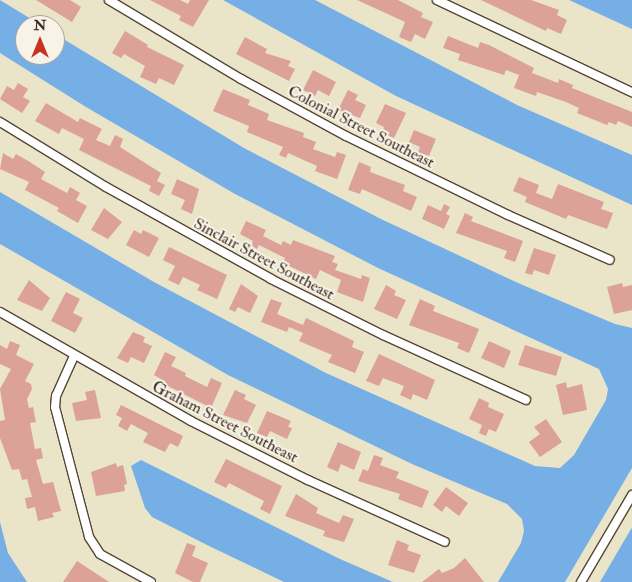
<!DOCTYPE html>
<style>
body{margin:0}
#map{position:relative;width:632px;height:582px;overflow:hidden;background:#eae5c8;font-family:"IM FELL Double Pica",serif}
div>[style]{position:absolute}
.water>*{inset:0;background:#76afe6}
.building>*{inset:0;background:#dca198}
.roads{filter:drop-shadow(1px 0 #554638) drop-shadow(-1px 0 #554638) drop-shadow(0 1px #554638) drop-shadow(0 -1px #554638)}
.minor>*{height:8px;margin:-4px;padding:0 4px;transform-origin:4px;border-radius:4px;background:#fff}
span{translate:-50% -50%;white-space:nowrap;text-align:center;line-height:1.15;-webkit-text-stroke:4px #f7f3e8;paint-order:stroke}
.street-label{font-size:16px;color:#3b2a1e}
.north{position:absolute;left:15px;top:15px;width:50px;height:50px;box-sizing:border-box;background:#f7f3e8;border:1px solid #aca397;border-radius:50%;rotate:0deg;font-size:14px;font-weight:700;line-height:20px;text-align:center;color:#3b2a1e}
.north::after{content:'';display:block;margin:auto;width:18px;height:22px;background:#c8321e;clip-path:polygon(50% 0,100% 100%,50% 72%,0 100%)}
</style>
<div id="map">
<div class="water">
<div style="clip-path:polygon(0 0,41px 25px,25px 25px,25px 55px,55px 55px,55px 34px,244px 148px,381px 219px,518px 283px,615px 324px,632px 328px,632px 468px,565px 582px,498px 582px,521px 543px,524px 531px,522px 519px,507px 504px,412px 464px,228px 375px,0 244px,0 192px,154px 282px,326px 373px,535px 466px,560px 468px,574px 455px,606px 400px,608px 389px,599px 369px,378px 268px,235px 194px,86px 107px,0 53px)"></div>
<div style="clip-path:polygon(223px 0,315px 0,517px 105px,632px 155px,632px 205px,396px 96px)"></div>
<div style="clip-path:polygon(569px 0,632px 0,632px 29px,582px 6px)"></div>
<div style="clip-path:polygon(141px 460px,340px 559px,393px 582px,284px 582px,209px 546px,152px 517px,145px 508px,131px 466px)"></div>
<div style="clip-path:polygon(0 522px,8px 553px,27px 582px,0 582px)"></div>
<div style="clip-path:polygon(632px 528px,632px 582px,600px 582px,631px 529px)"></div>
</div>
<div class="building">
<div style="clip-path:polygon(36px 0,70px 0,81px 7px,72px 22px)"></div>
<div style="clip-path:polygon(150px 0,180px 0,188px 4px,190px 0,209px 0,193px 27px,179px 20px,181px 16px)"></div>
<div style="clip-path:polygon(357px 0,398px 0,423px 13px,421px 17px,433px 22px,425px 39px,415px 34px,411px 42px,399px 37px,405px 22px)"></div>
<div style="clip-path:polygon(481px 0,531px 0,559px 10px,557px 15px,567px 20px,561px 34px,547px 28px,546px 31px)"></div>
<div style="clip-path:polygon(125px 31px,148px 45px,147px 47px,184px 65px,174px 85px,159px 78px,156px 84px,140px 77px,145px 66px,124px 54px,121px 58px,112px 53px)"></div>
<div style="clip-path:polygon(448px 36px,478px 48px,480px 42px,489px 45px,534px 68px,532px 73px,558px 83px,559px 79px,573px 85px,572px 88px,632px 112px,632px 127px,618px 121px,616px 125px,609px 122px,607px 125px,577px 113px,579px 108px,566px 102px,537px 92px,536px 96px,514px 88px,519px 75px,506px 70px,504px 75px,458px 60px,460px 54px,443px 48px)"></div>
<div style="clip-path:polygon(245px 37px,267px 49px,265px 53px,291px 61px,288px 66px,295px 69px,289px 81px,236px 54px)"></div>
<div style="clip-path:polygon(313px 70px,336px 82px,329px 96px,318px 90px,315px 96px,303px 90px)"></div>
<div style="clip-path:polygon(18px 83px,28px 89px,23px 97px,30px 101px,22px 113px,0 99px,7px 86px,14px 90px)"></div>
<div style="clip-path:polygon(223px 89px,250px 100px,248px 105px,269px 114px,267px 120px,304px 133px,303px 137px,316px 142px,313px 149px,335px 157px,337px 152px,346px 155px,337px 179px,315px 171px,317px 166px,288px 153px,286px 158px,279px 155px,283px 147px,247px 132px,249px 126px,213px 111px)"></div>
<div style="clip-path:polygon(348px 90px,358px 95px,355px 100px,366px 105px,360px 118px,338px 110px)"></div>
<div style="clip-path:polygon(46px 103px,78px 122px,80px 118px,102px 129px,96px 140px,110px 146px,115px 135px,123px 139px,120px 147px,161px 173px,157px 181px,165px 185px,159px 196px,149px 191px,151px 186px,79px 150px,84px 139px,62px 128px,59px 134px,35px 121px)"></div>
<div style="clip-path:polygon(385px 104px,406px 113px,394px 138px,382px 133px,384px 127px,376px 123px)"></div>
<div style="clip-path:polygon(414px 130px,436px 139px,429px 156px,418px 152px,420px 147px,409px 142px)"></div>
<div style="clip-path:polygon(3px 153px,13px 159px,16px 154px,30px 162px,45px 172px,41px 179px,67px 193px,70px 187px,80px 193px,76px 200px,87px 206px,78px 223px,57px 211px,59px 208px,25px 190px,29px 182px,0 169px)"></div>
<div style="clip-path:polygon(359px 162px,371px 167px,370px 172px,405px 185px,403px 191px,417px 197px,411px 211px,362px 189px,360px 194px,348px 190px)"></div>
<div style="clip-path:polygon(519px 177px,539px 185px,536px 193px,552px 199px,558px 184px,604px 202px,601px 209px,613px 213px,607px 229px,568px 215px,566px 219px,525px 202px,527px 197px,513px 191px)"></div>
<div style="clip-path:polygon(177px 179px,199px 189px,192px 214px,181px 209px,185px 200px,171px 194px)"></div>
<div style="clip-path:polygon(444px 204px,450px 207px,446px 214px,450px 216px,444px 229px,422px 219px,428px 205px,441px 211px)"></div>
<div style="clip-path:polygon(104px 208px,122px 222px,108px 239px,91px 230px)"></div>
<div style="clip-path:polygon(465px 213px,473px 217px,471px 221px,523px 241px,515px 262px,504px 258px,507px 251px,456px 233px)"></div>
<div style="clip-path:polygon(246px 221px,266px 230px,263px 236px,281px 245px,283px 241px,291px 245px,293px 240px,335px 256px,332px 262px,338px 264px,335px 270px,361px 279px,362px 275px,370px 278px,363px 302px,337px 292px,341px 280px,320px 270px,316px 279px,283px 263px,285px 258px,259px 245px,257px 249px,251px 246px,253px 241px,240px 234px)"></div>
<div style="clip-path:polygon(134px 230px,141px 234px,143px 230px,159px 238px,149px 257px,126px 245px)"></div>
<div style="clip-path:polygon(169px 247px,227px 275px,217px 299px,197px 290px,200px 285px,183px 277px,179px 285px,168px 280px,175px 266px,163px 260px)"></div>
<div style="clip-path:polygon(534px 248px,556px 255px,549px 275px,534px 270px,532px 275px,525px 273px)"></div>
<div style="clip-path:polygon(29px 280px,50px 298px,42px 311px,17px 300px)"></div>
<div style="clip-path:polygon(622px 283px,623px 287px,632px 285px,632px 310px,614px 314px,607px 287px)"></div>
<div style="clip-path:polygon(241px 284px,258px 296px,250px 313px,238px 307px,235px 312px,229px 309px)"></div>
<div style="clip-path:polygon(386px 285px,396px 291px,394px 295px,406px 300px,397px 319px,374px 309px)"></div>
<div style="clip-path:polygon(66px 292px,80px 299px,73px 313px,83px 318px,75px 333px,51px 321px)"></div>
<div style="clip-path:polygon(271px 299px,282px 303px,277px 314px,303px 325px,306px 318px,354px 341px,352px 347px,364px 352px,355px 373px,328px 362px,332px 355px,299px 341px,303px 333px,289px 327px,287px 332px,261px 322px)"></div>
<div style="clip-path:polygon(420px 299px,435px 306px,433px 311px,479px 329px,469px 353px,457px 348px,459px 343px,409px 325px)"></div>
<div style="clip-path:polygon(133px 332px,145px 337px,143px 342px,152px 346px,144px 363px,131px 357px,128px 363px,117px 358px)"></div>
<div style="clip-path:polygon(10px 341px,20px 345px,16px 355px,34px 364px,25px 381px,31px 384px,32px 389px,27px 399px,29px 408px,33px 407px,36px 422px,30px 423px,35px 449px,41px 448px,43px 458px,36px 460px,43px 484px,53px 482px,61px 511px,52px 513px,54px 517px,38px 521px,35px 507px,27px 509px,25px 498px,32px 497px,27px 479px,22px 480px,19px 469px,12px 470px,0 438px,0 421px,5px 420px,0 389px,11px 369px,0 364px,0 345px,7px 349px)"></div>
<div style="clip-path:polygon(489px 341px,511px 351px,504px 368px,481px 358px)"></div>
<div style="clip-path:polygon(525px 345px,562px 357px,556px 376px,518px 365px)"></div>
<div style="clip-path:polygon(165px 352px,176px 357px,171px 366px,186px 373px,185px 376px,207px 387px,211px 378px,222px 383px,211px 408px,160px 382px,161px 379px,154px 375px)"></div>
<div style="clip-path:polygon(379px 354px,435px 380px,427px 400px,413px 394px,411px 400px,400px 395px,404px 386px,383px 378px,379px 386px,366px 381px)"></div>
<div style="clip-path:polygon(566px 382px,567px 388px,582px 384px,587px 410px,563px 415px,556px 385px)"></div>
<div style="clip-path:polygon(95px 390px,101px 418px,76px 421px,72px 403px,87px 400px,85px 392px)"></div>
<div style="clip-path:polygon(235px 390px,246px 395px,244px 399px,256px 405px,247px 423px,223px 415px)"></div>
<div style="clip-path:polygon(479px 398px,489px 403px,488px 407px,504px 414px,496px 432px,489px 429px,486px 436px,479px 433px,482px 425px,469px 419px)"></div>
<div style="clip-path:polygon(121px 405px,183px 436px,178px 447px,170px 443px,165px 452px,143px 442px,148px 433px,131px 424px,127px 431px,118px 426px,122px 418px,116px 415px)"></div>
<div style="clip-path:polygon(267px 411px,291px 421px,288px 427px,292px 428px,287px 439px,270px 431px,267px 437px,257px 433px)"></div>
<div style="clip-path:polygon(546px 419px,562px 442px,540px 457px,529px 442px,540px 434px,534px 427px)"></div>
<div style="clip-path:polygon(338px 442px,361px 452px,354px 470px,341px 464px,338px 472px,327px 467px)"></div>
<div style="clip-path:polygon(374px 455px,383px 458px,380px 465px,399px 472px,396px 478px,429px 491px,422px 508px,398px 499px,400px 494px,358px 481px,363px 469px,368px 471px)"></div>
<div style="clip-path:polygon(226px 459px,282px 486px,270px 514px,260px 509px,264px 501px,229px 483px,226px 488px,214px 482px)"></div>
<div style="clip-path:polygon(116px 463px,117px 467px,123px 465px,127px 484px,124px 485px,125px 491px,96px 496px,91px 472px)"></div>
<div style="clip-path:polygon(446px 487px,468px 503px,459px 516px,446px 506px,442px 512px,433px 505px)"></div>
<div style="clip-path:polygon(296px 494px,318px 508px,316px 513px,339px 523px,343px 515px,354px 519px,344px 542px,323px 536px,325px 531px,285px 516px)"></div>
<div style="clip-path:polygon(397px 540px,409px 545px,407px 550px,421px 555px,414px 573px,388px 565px)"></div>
<div style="clip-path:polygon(187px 543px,196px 546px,192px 556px,208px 563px,200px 582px,193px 582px,175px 573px)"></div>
<div style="clip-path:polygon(465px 558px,484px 582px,422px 582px,439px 569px,442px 573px,454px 568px)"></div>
<div style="clip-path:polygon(77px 561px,109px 582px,63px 582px)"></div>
</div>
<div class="roads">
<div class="minor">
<div style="left:109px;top:0;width:154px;rotate:30.9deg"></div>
<div style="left:241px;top:79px;width:119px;rotate:28.5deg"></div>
<div style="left:346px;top:136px;width:180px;rotate:26deg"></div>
<div style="left:508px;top:215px;width:111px;rotate:23.8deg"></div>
<div style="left:437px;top:0;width:216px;rotate:25.3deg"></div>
<div style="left:0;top:122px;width:124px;rotate:31.5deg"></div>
<div style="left:106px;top:187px;width:189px;rotate:29.1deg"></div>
<div style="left:271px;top:279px;width:125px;rotate:26.6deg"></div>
<div style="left:383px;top:335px;width:157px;rotate:24.4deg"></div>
<div style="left:0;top:312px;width:220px;rotate:29.7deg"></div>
<div style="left:191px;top:421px;width:131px;rotate:26.8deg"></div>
<div style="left:308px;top:480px;width:150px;rotate:24.3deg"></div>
<div style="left:74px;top:356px;width:44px;rotate:114.2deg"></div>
<div style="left:56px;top:396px;width:11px;rotate:95deg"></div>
<div style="left:55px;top:407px;width:134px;rotate:75.3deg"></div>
<div style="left:89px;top:537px;width:20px;rotate:57deg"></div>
<div style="left:100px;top:554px;width:58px;rotate:28.8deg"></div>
<div style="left:581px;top:582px;width:101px;rotate:-59.6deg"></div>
</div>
</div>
<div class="street-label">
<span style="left:361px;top:127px;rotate:27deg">Colonial Street Southeast</span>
<span style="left:264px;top:259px;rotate:28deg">Sinclair Street Southeast</span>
<span style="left:225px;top:422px;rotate:27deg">Graham Street Southeast</span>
</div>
<div class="north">N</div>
</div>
